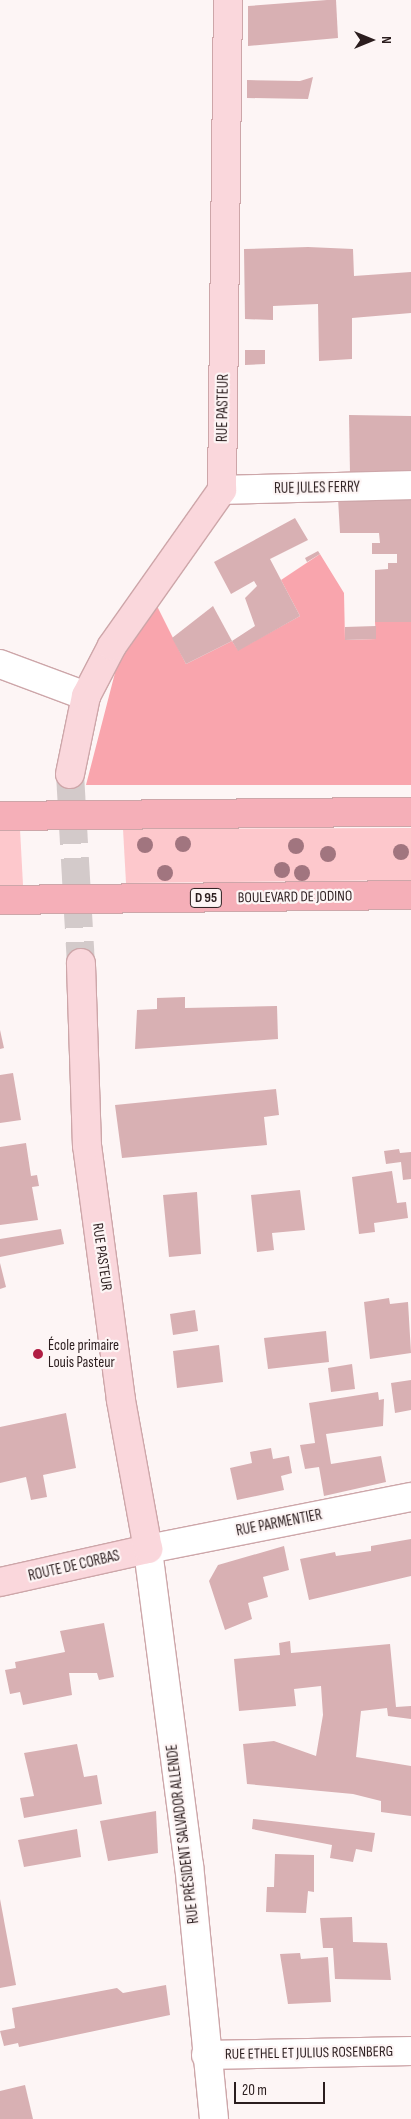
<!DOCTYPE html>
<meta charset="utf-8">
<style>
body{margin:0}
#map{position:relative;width:411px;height:2119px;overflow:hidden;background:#fdf5f5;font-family:"Sofia Sans Condensed",sans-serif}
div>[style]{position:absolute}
.green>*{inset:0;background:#fdc8cc}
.forest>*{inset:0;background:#f9a5ad}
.building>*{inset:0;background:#d8b0b3}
.secondary-tunnel>*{height:28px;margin-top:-14px;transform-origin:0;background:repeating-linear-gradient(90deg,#d3caca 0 28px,transparent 0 42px)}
.roads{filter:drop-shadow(1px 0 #cda6a9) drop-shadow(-1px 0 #cda6a9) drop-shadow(0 1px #cda6a9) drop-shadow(0 -1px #cda6a9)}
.street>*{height:28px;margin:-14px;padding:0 14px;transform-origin:14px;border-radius:14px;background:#fff}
.secondary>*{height:28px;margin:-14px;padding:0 14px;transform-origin:14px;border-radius:14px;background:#fad7dc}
.primary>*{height:28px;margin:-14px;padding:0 14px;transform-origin:14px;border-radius:14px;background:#f5afb8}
.trees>*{width:16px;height:16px;margin:-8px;border-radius:50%;background:#a1757f}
.dots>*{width:14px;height:14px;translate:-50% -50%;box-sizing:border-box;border:2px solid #fdf5f5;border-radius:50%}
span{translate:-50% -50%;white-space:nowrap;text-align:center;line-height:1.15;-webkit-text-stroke:4.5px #fdf5f5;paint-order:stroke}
.shield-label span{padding:1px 4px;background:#fdf5f5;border:1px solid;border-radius:4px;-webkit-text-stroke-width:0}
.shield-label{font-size:14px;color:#2b1d1e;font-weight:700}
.street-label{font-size:15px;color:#2b1d1e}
.poi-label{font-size:15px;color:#2b1d1e}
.left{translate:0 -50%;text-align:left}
.north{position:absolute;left:346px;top:15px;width:50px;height:50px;-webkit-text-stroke:4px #fdf5f5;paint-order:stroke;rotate:90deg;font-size:14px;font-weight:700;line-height:20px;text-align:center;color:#2b1d1e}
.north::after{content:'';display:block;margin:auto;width:18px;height:22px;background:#2b1d1e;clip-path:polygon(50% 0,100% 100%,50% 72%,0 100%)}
.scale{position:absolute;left:234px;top:2082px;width:91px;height:22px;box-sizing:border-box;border:2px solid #2b1d1e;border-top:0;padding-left:6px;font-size:15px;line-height:18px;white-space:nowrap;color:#2b1d1e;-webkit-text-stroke:4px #fdf5f5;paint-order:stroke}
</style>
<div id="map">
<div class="green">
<div style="clip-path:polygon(411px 828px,411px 880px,126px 883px,123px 829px)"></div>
<div style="clip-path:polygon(20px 829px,23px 885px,0 885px,0 830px)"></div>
</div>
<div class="forest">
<div style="clip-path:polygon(320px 554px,344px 593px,345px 640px,376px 639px,375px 622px,411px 622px,411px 785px,86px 785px,117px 665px,156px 604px,186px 664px,232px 641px,238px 650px,300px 616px,281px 580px)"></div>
</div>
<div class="building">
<div style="clip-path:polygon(327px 0,336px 0,338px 38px,248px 46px,248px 6px)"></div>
<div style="clip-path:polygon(313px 77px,308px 99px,247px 98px,247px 80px,300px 81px)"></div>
<div style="clip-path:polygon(308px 247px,353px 249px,354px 276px,411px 272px,411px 313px,352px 318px,352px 359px,319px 361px,318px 304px,273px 306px,273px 320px,245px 319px,244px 249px)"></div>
<div style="clip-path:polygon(245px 350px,265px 350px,265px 364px,245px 365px)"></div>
<div style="clip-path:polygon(349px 415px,411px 416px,411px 471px,350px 474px)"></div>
<div style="clip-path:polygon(396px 496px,411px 499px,411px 622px,375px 622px,375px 570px,388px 569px,388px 563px,397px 563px,397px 554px,372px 554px,372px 543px,380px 543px,379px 533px,340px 533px,338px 498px)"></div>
<div style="clip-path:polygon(295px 518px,308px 540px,270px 559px,300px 616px,238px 651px,232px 641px,255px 626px,245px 598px,257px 586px,254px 581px,231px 594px,214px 562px)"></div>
<div style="clip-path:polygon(318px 551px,320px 554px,307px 562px,305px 558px)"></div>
<div style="clip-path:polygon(213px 606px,232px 641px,186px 664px,172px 638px)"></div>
<div style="clip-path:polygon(376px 626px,376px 639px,345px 640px,345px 627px)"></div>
<div style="clip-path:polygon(185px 997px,185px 1008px,277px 1006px,278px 1039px,135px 1049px,137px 1010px,157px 1009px,157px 998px)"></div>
<div style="clip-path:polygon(0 1030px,4px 1048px,0 1049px)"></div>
<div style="clip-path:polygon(13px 1073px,21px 1120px,0 1123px,0 1075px)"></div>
<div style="clip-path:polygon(276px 1089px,279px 1115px,264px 1117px,267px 1145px,122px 1158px,115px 1105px)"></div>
<div style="clip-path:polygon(26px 1143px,31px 1176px,37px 1175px,39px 1186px,32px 1187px,38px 1220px,0 1225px,0 1147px)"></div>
<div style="clip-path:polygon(399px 1149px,400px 1153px,411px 1152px,411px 1179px,403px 1180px,401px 1162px,386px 1164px,384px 1151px)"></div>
<div style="clip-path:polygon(392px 1171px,397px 1203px,406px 1202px,408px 1218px,374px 1223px,375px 1232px,359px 1234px,352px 1177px)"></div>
<div style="clip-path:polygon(300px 1190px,305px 1230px,272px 1233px,274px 1250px,257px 1252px,251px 1195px)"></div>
<div style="clip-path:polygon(197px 1192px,201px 1254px,169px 1257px,163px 1195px)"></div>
<div style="clip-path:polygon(61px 1229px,64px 1244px,0 1257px,0 1239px)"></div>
<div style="clip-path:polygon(0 1263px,6px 1287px,0 1289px)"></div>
<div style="clip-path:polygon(389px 1298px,390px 1304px,408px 1302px,411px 1353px,370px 1359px,364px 1302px)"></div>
<div style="clip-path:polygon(195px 1310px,198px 1331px,173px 1335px,170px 1314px)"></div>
<div style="clip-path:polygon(326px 1331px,329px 1362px,268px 1369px,264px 1338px)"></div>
<div style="clip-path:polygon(219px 1345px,223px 1382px,177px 1388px,173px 1351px)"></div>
<div style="clip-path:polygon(352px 1364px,355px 1389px,331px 1392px,328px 1368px)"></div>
<div style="clip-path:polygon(411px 1380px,411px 1410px,395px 1413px,391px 1383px)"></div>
<div style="clip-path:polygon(378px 1392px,379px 1400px,384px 1399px,383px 1426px,326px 1434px,331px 1464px,381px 1456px,386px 1482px,324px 1496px,319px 1467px,305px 1469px,300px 1445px,315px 1443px,309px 1403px)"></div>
<div style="clip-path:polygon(66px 1413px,76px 1468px,43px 1475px,47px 1497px,31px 1500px,26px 1477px,0 1483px,0 1427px)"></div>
<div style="clip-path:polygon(271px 1448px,273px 1459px,289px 1456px,292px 1473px,281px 1476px,284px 1490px,237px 1500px,230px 1468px,252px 1463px,250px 1452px)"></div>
<div style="clip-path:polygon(411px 1539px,411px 1576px,309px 1600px,300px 1559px,335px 1552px,336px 1556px,371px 1551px,371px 1546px)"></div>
<div style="clip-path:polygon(284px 1546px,289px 1570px,263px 1577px,268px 1597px,248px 1603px,252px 1619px,225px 1630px,209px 1581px,218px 1565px)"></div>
<div style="clip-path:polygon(104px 1623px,114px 1677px,99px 1680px,97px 1673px,69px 1673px,72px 1695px,23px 1705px,20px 1692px,10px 1694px,5px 1670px,16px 1668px,15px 1662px,65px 1652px,60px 1631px)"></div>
<div style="clip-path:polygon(290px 1641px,291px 1653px,390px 1644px,396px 1707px,411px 1706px,411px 1719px,388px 1716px,387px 1708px,361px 1711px,356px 1757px,411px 1766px,411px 1816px,381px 1812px,381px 1801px,353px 1794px,247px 1784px,243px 1744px,274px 1741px,316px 1756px,323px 1715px,321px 1686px,294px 1689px,296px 1706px,239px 1711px,234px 1659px,280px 1655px,279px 1643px)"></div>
<div style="clip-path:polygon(77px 1744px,84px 1777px,97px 1775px,102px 1804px,24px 1818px,20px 1798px,34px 1796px,24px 1753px)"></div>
<div style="clip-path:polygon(156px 1811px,158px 1853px,108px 1861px,100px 1821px)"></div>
<div style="clip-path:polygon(253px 1819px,375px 1833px,372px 1852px,356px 1849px,353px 1862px,330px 1858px,332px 1845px,252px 1829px)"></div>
<div style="clip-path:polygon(77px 1829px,81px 1857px,24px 1867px,18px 1840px)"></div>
<div style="clip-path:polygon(275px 1854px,314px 1855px,314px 1892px,308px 1891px,306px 1913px,266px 1912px,267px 1887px,274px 1887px)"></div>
<div style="clip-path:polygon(0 1899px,16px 1985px,0 1988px)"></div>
<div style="clip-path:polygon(352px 1917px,353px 1942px,387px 1943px,391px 1980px,335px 1979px,333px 1948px,323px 1948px,320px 1918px)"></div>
<div style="clip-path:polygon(300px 1953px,301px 1959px,328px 1957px,331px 2002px,288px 2004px,280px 1954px)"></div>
<div style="clip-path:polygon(166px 1985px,170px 2015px,19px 2047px,18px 2043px,4px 2046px,0 2031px,15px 2028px,12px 2008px,117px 1988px,123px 1993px)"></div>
<div style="clip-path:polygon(25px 2085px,33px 2119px,0 2119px,0 2091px)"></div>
</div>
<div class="secondary-tunnel">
<div style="left:70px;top:774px;width:189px;rotate:86.7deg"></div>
</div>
<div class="roads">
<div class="street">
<div style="left:222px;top:490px;width:189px;rotate:-1.5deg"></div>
<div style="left:0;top:664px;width:92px;rotate:20.4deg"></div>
<div style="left:206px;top:2055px;width:205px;rotate:-1.1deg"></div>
<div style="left:214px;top:2119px;width:254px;rotate:-95.6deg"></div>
<div style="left:189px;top:1866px;width:320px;rotate:-97.4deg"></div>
<div style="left:148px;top:1549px;width:268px;rotate:-11.2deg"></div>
</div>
<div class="secondary">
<div style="left:70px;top:774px;width:80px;rotate:-78.4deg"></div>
<div style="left:86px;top:696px;width:56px;rotate:-62.5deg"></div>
<div style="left:112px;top:646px;width:191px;rotate:-54.8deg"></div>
<div style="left:222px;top:490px;width:490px;rotate:-89.3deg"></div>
<div style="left:0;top:1582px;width:152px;rotate:-12.6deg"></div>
<div style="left:148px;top:1549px;width:151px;rotate:-100.3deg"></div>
<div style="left:121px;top:1400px;width:256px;rotate:-97.6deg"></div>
<div style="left:87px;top:1146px;width:183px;rotate:-91.9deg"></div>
</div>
<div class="primary">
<div style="left:0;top:816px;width:411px;rotate:-0.6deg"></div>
<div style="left:0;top:900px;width:411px;rotate:-0.7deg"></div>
</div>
</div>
<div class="trees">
<div style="left:183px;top:844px"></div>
<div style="left:145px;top:845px"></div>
<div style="left:296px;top:846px"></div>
<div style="left:401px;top:852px"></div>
<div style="left:328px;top:854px"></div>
<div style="left:282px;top:870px"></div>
<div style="left:165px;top:873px"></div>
<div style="left:302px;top:873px"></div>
</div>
<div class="dots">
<div style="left:38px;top:1354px;background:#b01d43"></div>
</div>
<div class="shield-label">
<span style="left:206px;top:898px">D 95</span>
</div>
<div class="street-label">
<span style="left:223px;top:408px;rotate:-89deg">RUE PASTEUR</span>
<span style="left:317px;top:488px;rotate:-1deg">RUE JULES FERRY</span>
<span style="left:295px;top:897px;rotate:-1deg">BOULEVARD DE JODINO</span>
<span style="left:102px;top:1257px;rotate:82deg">RUE PASTEUR</span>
<span style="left:279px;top:1523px;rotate:-11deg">RUE PARMENTIER</span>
<span style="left:74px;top:1566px;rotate:-13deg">ROUTE DE CORBAS</span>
<span style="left:183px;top:1834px;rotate:-97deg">RUE PRÉSIDENT SALVADOR ALLENDE</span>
<span style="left:309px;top:2053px;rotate:-1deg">RUE ETHEL ET JULIUS ROSENBERG</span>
</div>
<div class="poi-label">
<span class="left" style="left:48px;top:1354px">École primaire<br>Louis Pasteur</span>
</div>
<div class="north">N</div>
<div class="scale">20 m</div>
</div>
